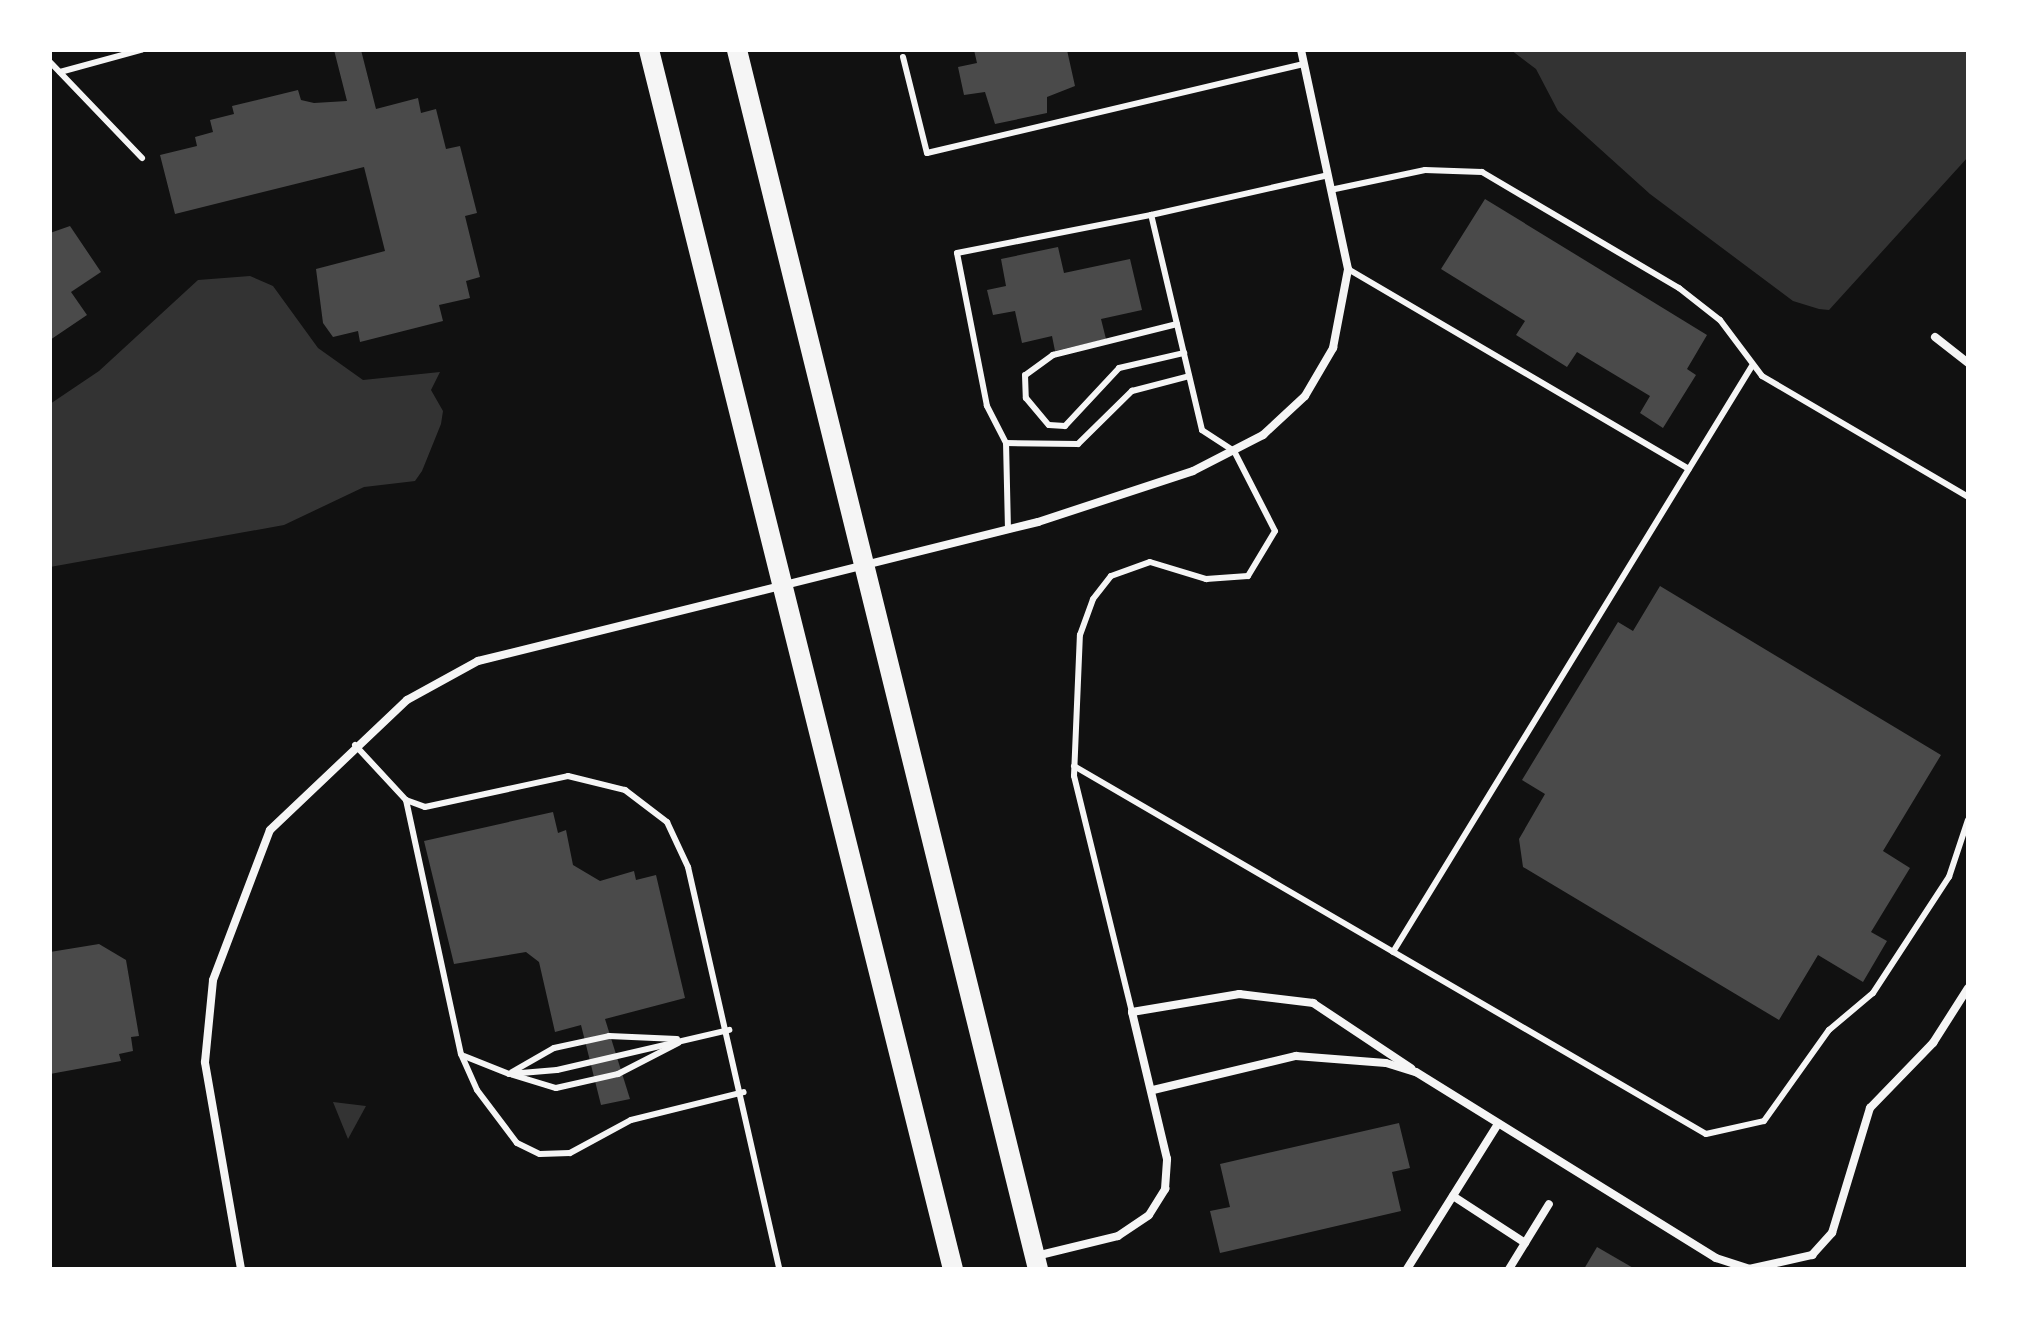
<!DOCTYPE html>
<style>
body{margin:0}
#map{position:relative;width:2018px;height:1319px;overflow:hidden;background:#111;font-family:Karla,sans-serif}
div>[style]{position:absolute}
.water>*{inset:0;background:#333}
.building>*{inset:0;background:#4a4a4a}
.service>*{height:6px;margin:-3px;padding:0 3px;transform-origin:3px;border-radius:3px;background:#f5f5f5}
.minor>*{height:8px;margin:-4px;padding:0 4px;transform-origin:4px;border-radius:4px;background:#f5f5f5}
.primary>*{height:20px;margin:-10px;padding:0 10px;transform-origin:10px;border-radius:10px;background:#f5f5f5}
span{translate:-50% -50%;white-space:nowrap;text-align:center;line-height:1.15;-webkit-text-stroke:7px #fff;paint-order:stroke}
.frame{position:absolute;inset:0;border:52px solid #fff;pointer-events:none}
</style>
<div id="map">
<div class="water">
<div style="clip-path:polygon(1511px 50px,1968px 50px,1968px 157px,1829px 310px,1819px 309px,1793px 301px,1650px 194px,1558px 111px,1536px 69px)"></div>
<div style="clip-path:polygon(250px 276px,273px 286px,318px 348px,363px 380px,440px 372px,431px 390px,443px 411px,441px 424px,422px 471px,415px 481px,364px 487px,284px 525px,50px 567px,50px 404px,99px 371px,198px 280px)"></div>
<div style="clip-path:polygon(333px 1102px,366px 1106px,348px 1139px)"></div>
</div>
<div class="building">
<div style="clip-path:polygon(334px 50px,361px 50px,376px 109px,418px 98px,421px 113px,436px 109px,446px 149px,460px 146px,477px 213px,465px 216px,480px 277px,466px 281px,470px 298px,439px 305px,443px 321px,360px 342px,358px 331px,333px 337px,323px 323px,316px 269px,385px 251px,364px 167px,175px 214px,160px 155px,197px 146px,195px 137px,213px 132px,210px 120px,234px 114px,232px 106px,298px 90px,301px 100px,314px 103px,347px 101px)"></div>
<div style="clip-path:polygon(974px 50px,1067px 50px,1075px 86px,1047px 97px,1047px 113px,995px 124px,985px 92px,964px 95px,958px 67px,977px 63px)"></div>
<div style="clip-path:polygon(1485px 199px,1707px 335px,1687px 369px,1696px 375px,1663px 428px,1640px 413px,1650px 396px,1577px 352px,1567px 367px,1516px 335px,1525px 321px,1441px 269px)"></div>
<div style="clip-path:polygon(70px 226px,101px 272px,71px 292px,87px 315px,50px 340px,50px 233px)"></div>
<div style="clip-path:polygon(1058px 247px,1064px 273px,1130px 259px,1142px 310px,1101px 319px,1106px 339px,1055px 351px,1052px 336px,1022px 343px,1015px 311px,993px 315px,987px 290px,1006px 286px,1001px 259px)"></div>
<div style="clip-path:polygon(1660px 586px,1941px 755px,1883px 851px,1910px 868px,1871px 932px,1887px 941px,1863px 982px,1818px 955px,1779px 1020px,1523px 867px,1519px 839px,1545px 794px,1522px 780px,1618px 622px,1633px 631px)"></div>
<div style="clip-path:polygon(553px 812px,558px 833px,566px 830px,573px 865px,600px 881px,634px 871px,636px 880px,656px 875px,685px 998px,605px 1019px,630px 1099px,601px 1105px,581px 1025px,555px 1032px,539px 962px,526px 952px,454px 964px,424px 841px)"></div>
<div style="clip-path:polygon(99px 944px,126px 960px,139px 1036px,131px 1037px,133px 1051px,119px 1054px,121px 1061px,50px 1074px,50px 952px)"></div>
<div style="clip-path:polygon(1399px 1123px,1410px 1168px,1392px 1172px,1401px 1211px,1220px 1253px,1210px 1211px,1230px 1207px,1220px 1164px)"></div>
<div style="clip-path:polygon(1597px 1247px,1635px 1269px,1584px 1269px)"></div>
</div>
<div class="service">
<div style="left:903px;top:57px;width:99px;rotate:76deg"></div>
<div style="left:927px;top:153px;width:387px;rotate:-13.3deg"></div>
<div style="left:50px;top:62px;width:133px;rotate:46.2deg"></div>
<div style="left:60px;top:72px;width:84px;rotate:-15.2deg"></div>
<div style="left:1335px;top:189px;width:92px;rotate:-11.9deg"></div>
<div style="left:1425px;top:170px;width:57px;rotate:2deg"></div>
<div style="left:1482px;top:172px;width:229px;rotate:30.5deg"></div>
<div style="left:1679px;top:288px;width:52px;rotate:38deg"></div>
<div style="left:1720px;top:320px;width:70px;rotate:53.1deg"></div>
<div style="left:1762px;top:376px;width:239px;rotate:30.4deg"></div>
<div style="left:1348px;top:269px;width:395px;rotate:30.4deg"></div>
<div style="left:1177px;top:324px;width:128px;rotate:166deg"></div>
<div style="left:1053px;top:355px;width:34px;rotate:144deg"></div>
<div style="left:1025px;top:375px;width:23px;rotate:88deg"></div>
<div style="left:1026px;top:398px;width:35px;rotate:50deg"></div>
<div style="left:1049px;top:425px;width:16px;rotate:4deg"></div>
<div style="left:1065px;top:426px;width:79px;rotate:-47deg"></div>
<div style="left:1119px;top:368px;width:67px;rotate:-13deg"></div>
<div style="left:1006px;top:443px;width:72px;rotate:0.8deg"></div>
<div style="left:1078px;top:444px;width:76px;rotate:-44.5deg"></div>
<div style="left:1132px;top:391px;width:59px;rotate:-14.7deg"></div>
<div style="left:1008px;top:530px;width:87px;rotate:-91.3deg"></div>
<div style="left:1006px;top:443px;width:42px;rotate:-117.2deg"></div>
<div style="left:987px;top:406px;width:156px;rotate:-101.1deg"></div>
<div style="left:957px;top:253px;width:198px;rotate:-11.1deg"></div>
<div style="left:355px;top:745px;width:75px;rotate:47.2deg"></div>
<div style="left:406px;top:800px;width:20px;rotate:20deg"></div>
<div style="left:425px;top:807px;width:146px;rotate:-12.2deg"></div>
<div style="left:568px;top:776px;width:59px;rotate:13.8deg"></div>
<div style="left:625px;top:790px;width:53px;rotate:37.3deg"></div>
<div style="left:667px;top:822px;width:50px;rotate:65deg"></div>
<div style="left:688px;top:867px;width:412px;rotate:77.2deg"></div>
<div style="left:1074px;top:766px;width:731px;rotate:30.21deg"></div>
<div style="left:1706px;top:1134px;width:59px;rotate:-12.6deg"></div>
<div style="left:1764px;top:1121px;width:112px;rotate:-54.5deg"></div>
<div style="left:1829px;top:1030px;width:57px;rotate:-40.1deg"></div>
<div style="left:1873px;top:993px;width:139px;rotate:-56.8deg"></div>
<div style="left:1949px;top:877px;width:60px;rotate:-71.6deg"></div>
<div style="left:406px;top:800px;width:260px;rotate:77.8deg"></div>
<div style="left:461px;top:1054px;width:39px;rotate:66deg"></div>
<div style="left:477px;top:1090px;width:66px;rotate:53deg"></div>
<div style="left:517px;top:1143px;width:25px;rotate:26deg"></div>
<div style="left:540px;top:1154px;width:30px;rotate:-2deg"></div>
<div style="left:570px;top:1153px;width:69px;rotate:-28.4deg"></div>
<div style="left:631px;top:1120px;width:116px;rotate:-13.9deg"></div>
<div style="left:1393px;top:952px;width:687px;rotate:-58.51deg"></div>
<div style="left:1132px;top:1012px;width:243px;rotate:-103.8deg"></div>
<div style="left:1074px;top:776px;width:141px;rotate:-87.6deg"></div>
<div style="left:1080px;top:635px;width:38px;rotate:-70deg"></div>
<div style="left:1093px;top:599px;width:29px;rotate:-52deg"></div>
<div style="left:1111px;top:576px;width:41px;rotate:-19.7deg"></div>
<div style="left:1150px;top:562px;width:59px;rotate:16.9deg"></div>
<div style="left:1206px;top:579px;width:42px;rotate:-4.1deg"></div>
<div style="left:1248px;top:576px;width:52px;rotate:-59deg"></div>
<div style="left:1275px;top:531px;width:90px;rotate:-117.1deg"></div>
<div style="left:1234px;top:451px;width:38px;rotate:-147deg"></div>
<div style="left:1202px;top:430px;width:221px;rotate:-103.3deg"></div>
<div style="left:1151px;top:215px;width:181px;rotate:-12.7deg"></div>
<div style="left:464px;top:1056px;width:48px;rotate:21.8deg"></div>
<div style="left:509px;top:1074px;width:48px;rotate:-4.8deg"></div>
<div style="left:557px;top:1070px;width:177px;rotate:-13.1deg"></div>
<div style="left:512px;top:1072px;width:48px;rotate:-29.7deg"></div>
<div style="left:554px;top:1048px;width:56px;rotate:-12.3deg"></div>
<div style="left:609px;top:1036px;width:68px;rotate:2.5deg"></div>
<div style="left:513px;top:1075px;width:45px;rotate:16.8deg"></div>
<div style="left:556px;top:1088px;width:64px;rotate:-12.7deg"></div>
<div style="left:618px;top:1074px;width:68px;rotate:-27.3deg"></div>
</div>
<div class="minor">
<div style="left:1935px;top:337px;width:42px;rotate:38.2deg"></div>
<div style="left:1153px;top:1090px;width:147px;rotate:-13.4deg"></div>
<div style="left:1296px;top:1056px;width:90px;rotate:4.4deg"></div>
<div style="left:1386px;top:1063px;width:31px;rotate:17deg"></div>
<div style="left:1416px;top:1072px;width:353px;rotate:31.8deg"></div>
<div style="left:1716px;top:1258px;width:35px;rotate:18deg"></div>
<div style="left:1749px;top:1269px;width:65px;rotate:-12.5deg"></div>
<div style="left:1812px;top:1255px;width:30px;rotate:-48deg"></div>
<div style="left:1832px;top:1233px;width:131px;rotate:-73.1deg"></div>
<div style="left:1870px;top:1108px;width:91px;rotate:-45.9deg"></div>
<div style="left:1933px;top:1043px;width:65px;rotate:-57.5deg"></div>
<div style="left:1453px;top:1196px;width:86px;rotate:33.1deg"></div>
<div style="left:1036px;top:1256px;width:84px;rotate:-13.7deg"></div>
<div style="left:1118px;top:1236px;width:37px;rotate:-34deg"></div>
<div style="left:1149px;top:1215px;width:31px;rotate:-58deg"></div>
<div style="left:1165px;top:1189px;width:30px;rotate:-86deg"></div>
<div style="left:1167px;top:1159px;width:151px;rotate:-103.4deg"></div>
<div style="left:1132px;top:1012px;width:109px;rotate:-9.5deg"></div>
<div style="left:1239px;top:994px;width:75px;rotate:6.9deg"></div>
<div style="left:1313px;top:1003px;width:118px;rotate:33.6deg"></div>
<div style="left:241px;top:1269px;width:210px;rotate:-99.9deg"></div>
<div style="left:205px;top:1062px;width:82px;rotate:-84.4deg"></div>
<div style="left:213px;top:980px;width:160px;rotate:-69.2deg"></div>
<div style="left:270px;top:830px;width:189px;rotate:-43.5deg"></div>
<div style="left:407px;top:700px;width:81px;rotate:-28.8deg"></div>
<div style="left:478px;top:661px;width:577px;rotate:-13.94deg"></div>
<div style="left:1038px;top:522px;width:163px;rotate:-18.2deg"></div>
<div style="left:1193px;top:471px;width:79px;rotate:-27.2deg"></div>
<div style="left:1263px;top:435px;width:57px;rotate:-42.9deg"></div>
<div style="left:1305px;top:396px;width:56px;rotate:-59.7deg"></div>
<div style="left:1333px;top:348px;width:80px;rotate:-79.2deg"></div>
<div style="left:1348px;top:269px;width:224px;rotate:-102.1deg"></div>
<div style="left:1407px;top:1269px;width:171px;rotate:-57.9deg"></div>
<div style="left:1509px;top:1269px;width:76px;rotate:-58.4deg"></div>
</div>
<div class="primary">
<div style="left:649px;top:50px;width:1256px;rotate:76deg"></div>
<div style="left:737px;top:50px;width:1256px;rotate:76.13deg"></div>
</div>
<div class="frame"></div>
</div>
